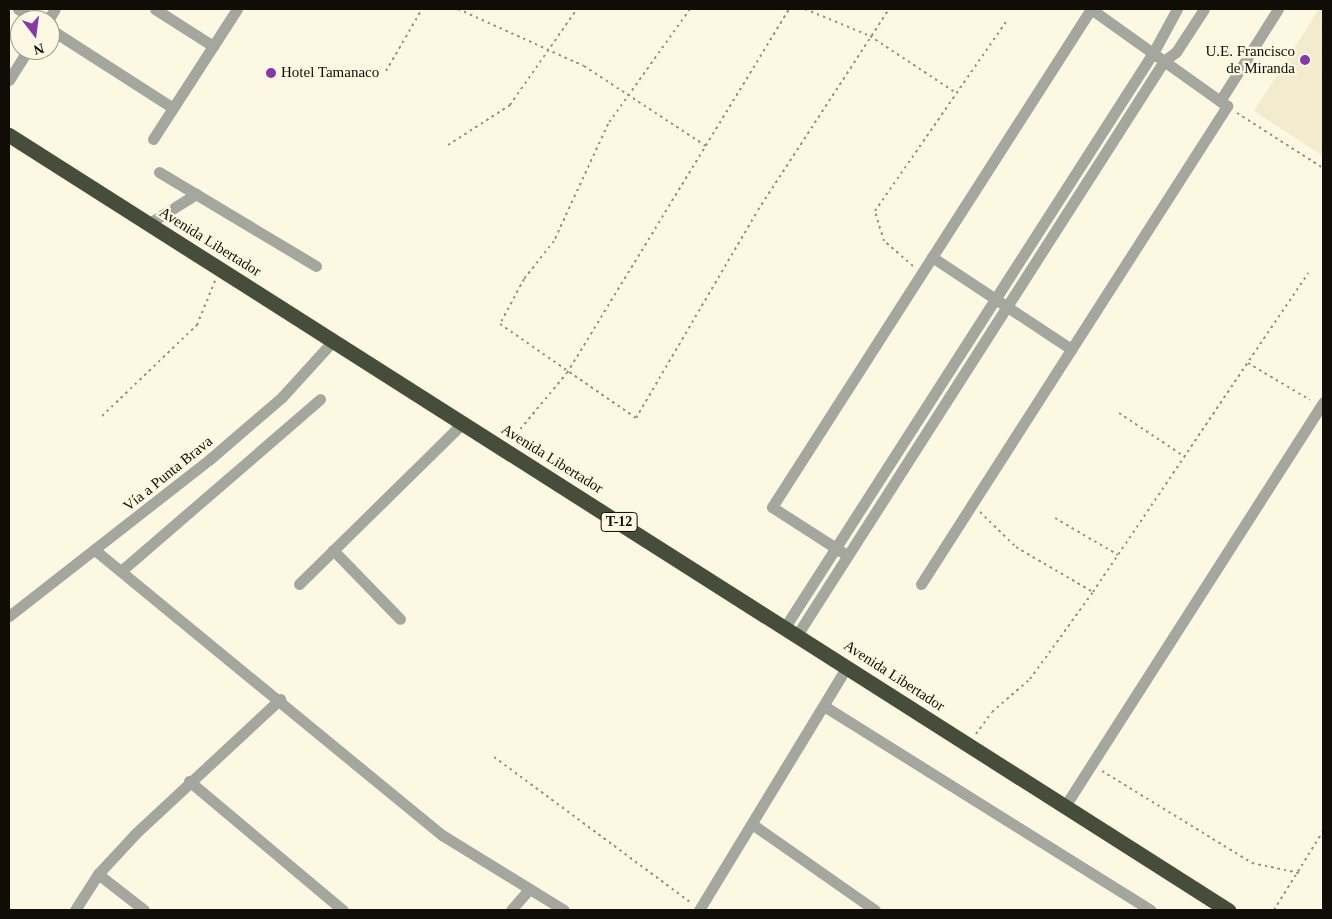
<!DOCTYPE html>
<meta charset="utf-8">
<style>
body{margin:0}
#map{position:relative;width:1332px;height:919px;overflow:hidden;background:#fdf8e1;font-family:Georgia,serif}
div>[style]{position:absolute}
.built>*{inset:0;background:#f3ebcd}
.path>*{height:2px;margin-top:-1px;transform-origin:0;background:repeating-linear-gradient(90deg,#969282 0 2.5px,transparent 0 6.5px)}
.minor>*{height:11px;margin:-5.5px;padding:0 5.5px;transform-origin:5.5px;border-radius:5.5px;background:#a3a79e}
.highway>*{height:15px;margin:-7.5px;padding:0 7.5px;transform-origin:7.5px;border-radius:7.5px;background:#474d3b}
.dots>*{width:14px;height:14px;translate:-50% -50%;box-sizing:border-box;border:2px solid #fdf8e1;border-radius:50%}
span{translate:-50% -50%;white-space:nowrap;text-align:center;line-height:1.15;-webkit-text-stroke:4.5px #fdf8e1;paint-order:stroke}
.shield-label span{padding:1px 4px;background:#fdf8e1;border:1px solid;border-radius:4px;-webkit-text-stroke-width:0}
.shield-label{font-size:14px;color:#0f0d06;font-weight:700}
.poi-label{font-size:15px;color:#0f0d06}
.right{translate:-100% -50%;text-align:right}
.left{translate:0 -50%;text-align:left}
.street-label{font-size:15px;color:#0f0d06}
.frame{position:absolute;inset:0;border:10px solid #0f0d06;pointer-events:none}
.north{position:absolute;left:10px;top:10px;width:50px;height:50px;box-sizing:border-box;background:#fdf8e1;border:1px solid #9e9a89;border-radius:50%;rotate:165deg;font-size:14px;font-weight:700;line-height:20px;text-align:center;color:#0f0d06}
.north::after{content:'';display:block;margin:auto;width:18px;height:22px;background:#8637a8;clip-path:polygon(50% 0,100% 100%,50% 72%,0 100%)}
</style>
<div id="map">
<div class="built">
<div style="clip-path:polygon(1319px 9px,1323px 9px,1323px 156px,1254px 111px)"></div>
</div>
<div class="path">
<div style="left:458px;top:9px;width:138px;rotate:24.3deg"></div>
<div style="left:584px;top:66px;width:146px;rotate:33.3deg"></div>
<div style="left:690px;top:9px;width:141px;rotate:125.5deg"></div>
<div style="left:608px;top:124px;width:129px;rotate:114.8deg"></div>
<div style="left:554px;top:241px;width:48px;rotate:128.3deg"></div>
<div style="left:524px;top:279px;width:51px;rotate:118.1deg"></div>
<div style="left:500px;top:324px;width:165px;rotate:34.7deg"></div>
<div style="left:636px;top:418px;width:241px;rotate:-59.6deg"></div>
<div style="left:758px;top:210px;width:240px;rotate:-56.9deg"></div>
<div style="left:805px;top:9px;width:70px;rotate:22.6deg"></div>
<div style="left:870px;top:36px;width:103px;rotate:33.5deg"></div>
<div style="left:386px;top:71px;width:72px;rotate:-59.9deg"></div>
<div style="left:1237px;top:113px;width:102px;rotate:32.6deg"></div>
<div style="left:448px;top:145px;width:74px;rotate:-32.8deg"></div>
<div style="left:510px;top:105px;width:117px;rotate:-55.1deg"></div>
<div style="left:913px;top:266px;width:38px;rotate:-139deg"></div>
<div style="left:884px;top:241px;width:31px;rotate:-107deg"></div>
<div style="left:875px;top:211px;width:230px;rotate:-55.3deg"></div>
<div style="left:1248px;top:363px;width:72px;rotate:30.8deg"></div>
<div style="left:1119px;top:413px;width:79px;rotate:33.7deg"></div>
<div style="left:102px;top:416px;width:132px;rotate:-43.8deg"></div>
<div style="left:197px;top:325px;width:48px;rotate:-67.8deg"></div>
<div style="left:512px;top:439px;width:86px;rotate:-50.2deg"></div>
<div style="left:567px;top:373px;width:426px;rotate:-58.6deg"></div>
<div style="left:980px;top:512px;width:50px;rotate:44.2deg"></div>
<div style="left:1016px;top:547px;width:89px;rotate:30.3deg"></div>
<div style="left:1055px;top:518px;width:73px;rotate:30.4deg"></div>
<div style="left:976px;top:734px;width:27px;rotate:-54deg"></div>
<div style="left:992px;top:712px;width:50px;rotate:-41deg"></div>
<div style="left:1030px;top:679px;width:107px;rotate:-54.1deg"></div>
<div style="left:1093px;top:592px;width:385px;rotate:-56deg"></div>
<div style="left:494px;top:757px;width:244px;rotate:36.5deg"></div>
<div style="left:1102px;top:771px;width:176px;rotate:31.5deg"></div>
<div style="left:1252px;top:863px;width:48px;rotate:12deg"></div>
<div style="left:1274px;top:910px;width:93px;rotate:-58.2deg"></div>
</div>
<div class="minor">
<div style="left:18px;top:9px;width:20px;rotate:33deg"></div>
<div style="left:155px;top:9px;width:69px;rotate:32.5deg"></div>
<div style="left:48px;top:20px;width:13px;rotate:-58deg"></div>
<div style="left:50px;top:29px;width:146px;rotate:32.7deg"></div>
<div style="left:9px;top:80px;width:36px;rotate:-58deg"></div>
<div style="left:1220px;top:101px;width:109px;rotate:-57.8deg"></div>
<div style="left:153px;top:139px;width:155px;rotate:-57.1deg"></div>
<div style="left:159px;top:172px;width:183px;rotate:30.9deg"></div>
<div style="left:148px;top:224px;width:57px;rotate:-32deg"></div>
<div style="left:932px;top:257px;width:167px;rotate:33.5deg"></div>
<div style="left:333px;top:550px;width:96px;rotate:45.8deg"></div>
<div style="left:96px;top:551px;width:448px;rotate:39.4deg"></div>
<div style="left:442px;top:835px;width:143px;rotate:31.6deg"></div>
<div style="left:842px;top:552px;width:83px;rotate:-147.3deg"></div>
<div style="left:772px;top:507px;width:591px;rotate:-57.36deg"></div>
<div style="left:121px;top:571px;width:263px;rotate:-40.8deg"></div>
<div style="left:299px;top:584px;width:230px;rotate:-44.5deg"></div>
<div style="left:921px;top:584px;width:568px;rotate:-57.37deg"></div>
<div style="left:1227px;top:106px;width:167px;rotate:-144.5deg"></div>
<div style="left:9px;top:616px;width:255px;rotate:-38deg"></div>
<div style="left:210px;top:459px;width:95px;rotate:-40.7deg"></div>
<div style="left:282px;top:397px;width:76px;rotate:-47.7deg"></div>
<div style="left:785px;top:627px;width:682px;rotate:-57.34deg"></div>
<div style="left:1153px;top:53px;width:50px;rotate:-61.4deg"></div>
<div style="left:797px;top:635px;width:681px;rotate:-57.41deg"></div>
<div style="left:1164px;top:61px;width:15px;rotate:-37deg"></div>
<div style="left:1176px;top:52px;width:51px;rotate:-56.9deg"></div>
<div style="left:824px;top:706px;width:385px;rotate:32deg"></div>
<div style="left:189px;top:781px;width:201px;rotate:40deg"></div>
<div style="left:1065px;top:806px;width:479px;rotate:-57.4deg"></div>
<div style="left:752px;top:824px;width:150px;rotate:35deg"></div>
<div style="left:98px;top:874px;width:58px;rotate:38deg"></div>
<div style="left:75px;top:910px;width:43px;rotate:-57.4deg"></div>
<div style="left:98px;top:874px;width:56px;rotate:-47.2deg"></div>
<div style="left:136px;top:833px;width:197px;rotate:-42.9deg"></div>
<div style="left:511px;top:910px;width:28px;rotate:-49deg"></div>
<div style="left:699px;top:910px;width:285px;rotate:-58.7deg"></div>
</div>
<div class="highway">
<div style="left:9px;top:135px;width:1445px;rotate:32.45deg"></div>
</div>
<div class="dots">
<div style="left:1305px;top:60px;background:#8637a8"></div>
<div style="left:271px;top:73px;background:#8637a8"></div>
</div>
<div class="shield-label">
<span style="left:619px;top:522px">T-12</span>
</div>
<div class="poi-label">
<span class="right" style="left:1295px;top:60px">U.E. Francisco<br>de Miranda</span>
<span class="left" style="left:281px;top:73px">Hotel Tamanaco</span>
</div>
<div class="street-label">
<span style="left:210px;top:242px;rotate:32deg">Avenida Libertador</span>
<span style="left:552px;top:459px;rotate:32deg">Avenida Libertador</span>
<span style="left:168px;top:474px;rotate:-39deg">Vía a Punta Brava</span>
<span style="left:894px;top:676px;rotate:33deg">Avenida Libertador</span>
</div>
<div class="frame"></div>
<div class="north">N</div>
</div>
